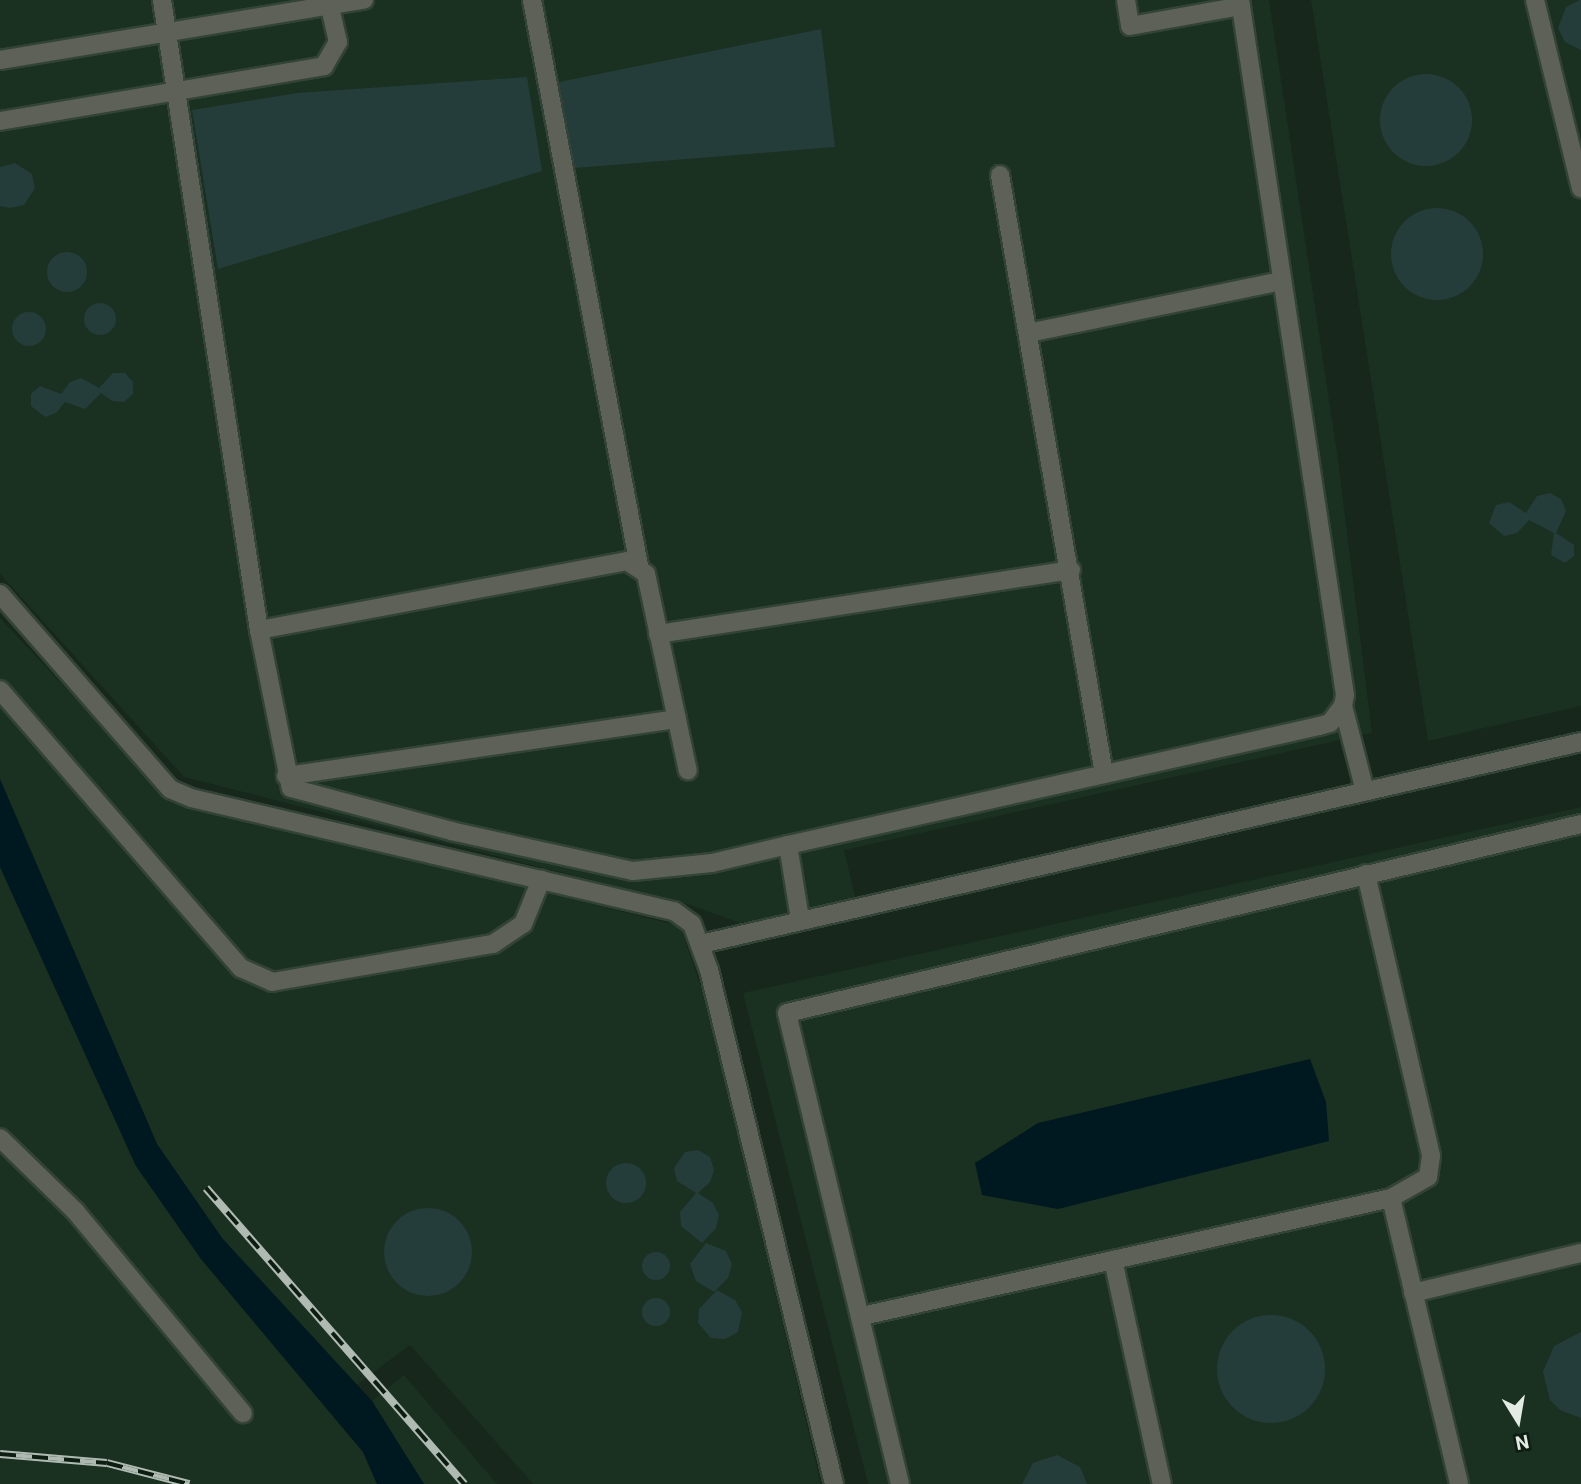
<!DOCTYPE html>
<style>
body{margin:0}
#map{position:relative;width:1581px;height:1484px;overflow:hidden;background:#17271b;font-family:Roboto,sans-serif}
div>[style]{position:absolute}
.built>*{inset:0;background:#1a3020}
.water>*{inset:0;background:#00181f}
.building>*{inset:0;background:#253d3a}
.round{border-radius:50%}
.roads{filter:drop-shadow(2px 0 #334337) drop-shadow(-2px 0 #334337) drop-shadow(0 2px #334337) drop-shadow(0 -2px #334337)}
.minor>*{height:18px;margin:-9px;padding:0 9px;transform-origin:9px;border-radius:9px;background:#5e6158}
.rail>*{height:8px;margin-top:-4px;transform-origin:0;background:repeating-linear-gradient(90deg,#0e1d12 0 16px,#afbbb2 0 32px);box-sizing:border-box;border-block:2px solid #afbbb2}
span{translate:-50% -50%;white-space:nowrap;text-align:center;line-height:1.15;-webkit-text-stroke:5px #0e1d12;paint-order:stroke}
.north{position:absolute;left:1483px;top:1386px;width:70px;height:70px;-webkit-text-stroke:5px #0e1d12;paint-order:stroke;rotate:169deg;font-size:19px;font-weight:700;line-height:28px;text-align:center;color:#e2ece4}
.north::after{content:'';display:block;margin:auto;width:24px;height:32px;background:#e2ece4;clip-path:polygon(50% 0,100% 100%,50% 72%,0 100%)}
</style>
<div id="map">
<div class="built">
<div style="clip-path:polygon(0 0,1269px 0,1338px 460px,1372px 733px,844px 850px,856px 900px,740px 923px,690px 905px,184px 777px,0 574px)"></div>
<div style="clip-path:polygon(1311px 0,1581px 0,1581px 706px,1428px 741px)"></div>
<div style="clip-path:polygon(0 618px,169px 798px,680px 926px,706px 1001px,821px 1484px,533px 1484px,410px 1345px,354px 1387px,222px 1238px,157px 1144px,0 779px)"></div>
<div style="clip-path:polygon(1581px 807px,1581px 1484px,868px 1484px,743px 993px)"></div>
<div style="clip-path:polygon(0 867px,136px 1166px,201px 1259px,363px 1452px,377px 1484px,0 1484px)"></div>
<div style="clip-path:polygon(404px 1375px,497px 1484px,424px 1484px,372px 1401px)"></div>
</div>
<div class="water">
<div style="clip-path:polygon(0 779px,157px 1144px,222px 1238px,372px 1401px,424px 1484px,377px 1484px,363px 1452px,201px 1259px,136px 1166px,0 867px)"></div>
<div style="clip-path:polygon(1310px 1059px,1326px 1102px,1329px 1141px,1058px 1209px,982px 1195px,975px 1163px,1038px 1123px)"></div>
</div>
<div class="building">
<div style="clip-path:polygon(1580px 0,1581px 0,1581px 50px,1565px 42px,1558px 28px,1566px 7px)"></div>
<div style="clip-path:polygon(821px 29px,835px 147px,575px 168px,559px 82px)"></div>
<div class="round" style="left:1380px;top:74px;width:92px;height:92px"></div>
<div style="clip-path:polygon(527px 77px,542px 171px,218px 269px,192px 110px,297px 93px)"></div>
<div style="clip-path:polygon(15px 163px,32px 174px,35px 188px,24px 205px,10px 208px,0 206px,0 167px)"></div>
<div class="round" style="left:1391px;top:208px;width:92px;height:92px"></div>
<div class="round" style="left:47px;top:252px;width:40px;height:40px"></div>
<div class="round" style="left:84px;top:303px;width:32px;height:32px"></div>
<div class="round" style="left:12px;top:312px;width:34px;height:34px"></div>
<div style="clip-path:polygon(113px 373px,125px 373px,133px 382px,133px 394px,124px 402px,112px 401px,101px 393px,85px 409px,65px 402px,56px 413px,45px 417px,31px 406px,31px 394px,40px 386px,61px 394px,70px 382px,81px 378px,99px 388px)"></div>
<div style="clip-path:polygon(1550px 493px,1561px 499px,1566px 511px,1556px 533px,1574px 545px,1574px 556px,1565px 563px,1551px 555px,1554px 533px,1529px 520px,1517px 533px,1504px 536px,1489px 523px,1496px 505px,1509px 502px,1526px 513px,1537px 496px)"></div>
<div style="clip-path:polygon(698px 1150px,710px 1157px,714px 1170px,710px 1182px,698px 1193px,713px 1203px,719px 1215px,716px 1228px,702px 1243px,681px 1226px,680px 1212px,696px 1193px,677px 1181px,674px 1168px,685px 1152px)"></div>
<div class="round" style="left:606px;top:1163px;width:40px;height:40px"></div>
<div class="round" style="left:384px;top:1208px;width:88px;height:88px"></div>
<div style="clip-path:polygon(706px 1243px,726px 1251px,732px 1264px,728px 1278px,714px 1292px,696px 1281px,690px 1264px)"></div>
<div class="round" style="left:642px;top:1252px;width:28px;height:28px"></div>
<div style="clip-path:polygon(717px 1290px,735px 1300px,742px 1312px,738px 1332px,725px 1339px,711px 1338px,698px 1323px,699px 1309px)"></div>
<div class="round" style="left:642px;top:1298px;width:28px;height:28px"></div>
<div class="round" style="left:1217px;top:1315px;width:108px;height:108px"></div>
<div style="clip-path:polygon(1581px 1332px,1581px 1418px,1560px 1410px,1550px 1400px,1543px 1372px,1554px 1346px)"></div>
<div style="clip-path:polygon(1057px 1455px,1080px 1467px,1087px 1484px,1022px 1484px,1033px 1463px)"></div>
</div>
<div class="roads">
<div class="minor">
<div style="left:162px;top:0;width:637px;rotate:81.25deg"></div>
<div style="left:259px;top:630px;width:161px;rotate:78.6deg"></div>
<div style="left:291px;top:788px;width:166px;rotate:15deg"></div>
<div style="left:451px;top:831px;width:186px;rotate:12.4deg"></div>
<div style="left:633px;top:871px;width:79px;rotate:-5.8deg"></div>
<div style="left:712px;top:863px;width:78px;rotate:-13.3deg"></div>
<div style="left:532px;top:0;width:576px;rotate:79.29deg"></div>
<div style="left:1126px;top:0;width:26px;rotate:81deg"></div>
<div style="left:1130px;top:26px;width:113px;rotate:-10.2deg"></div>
<div style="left:1535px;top:0;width:194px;rotate:76.3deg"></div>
<div style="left:0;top:60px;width:369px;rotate:-9.4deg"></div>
<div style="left:0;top:121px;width:329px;rotate:-9.6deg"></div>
<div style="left:324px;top:66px;width:28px;rotate:-60deg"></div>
<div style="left:338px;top:42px;width:37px;rotate:-103deg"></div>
<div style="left:1000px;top:175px;width:608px;rotate:80.15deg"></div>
<div style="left:1028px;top:333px;width:259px;rotate:-11.6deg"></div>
<div style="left:0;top:594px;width:259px;rotate:48.9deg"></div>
<div style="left:170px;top:789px;width:23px;rotate:23deg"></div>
<div style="left:191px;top:798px;width:496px;rotate:13.2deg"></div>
<div style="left:674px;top:911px;width:22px;rotate:36deg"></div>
<div style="left:692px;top:924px;width:49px;rotate:69.7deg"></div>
<div style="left:709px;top:970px;width:529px;rotate:76.33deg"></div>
<div style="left:259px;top:630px;width:374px;rotate:-10.6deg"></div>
<div style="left:627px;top:561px;width:23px;rotate:34deg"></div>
<div style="left:646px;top:574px;width:201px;rotate:78deg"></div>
<div style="left:658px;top:634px;width:418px;rotate:-8.8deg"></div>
<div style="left:0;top:690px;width:368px;rotate:49.1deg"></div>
<div style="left:241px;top:968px;width:34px;rotate:24deg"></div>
<div style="left:272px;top:982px;width:224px;rotate:-9.8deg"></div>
<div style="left:493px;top:944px;width:36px;rotate:-34deg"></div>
<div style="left:523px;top:924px;width:48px;rotate:-67.8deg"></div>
<div style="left:1343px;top:706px;width:88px;rotate:75.5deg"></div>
<div style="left:286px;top:776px;width:395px;rotate:-8.3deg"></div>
<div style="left:1366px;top:874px;width:289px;rotate:77deg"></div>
<div style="left:1431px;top:1156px;width:21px;rotate:98deg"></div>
<div style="left:1428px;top:1177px;width:43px;rotate:150.4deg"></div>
<div style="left:1391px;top:1198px;width:294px;rotate:76.6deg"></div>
<div style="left:800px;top:919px;width:75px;rotate:-99.2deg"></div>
<div style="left:788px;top:845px;width:544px;rotate:-12.63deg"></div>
<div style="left:1319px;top:726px;width:11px;rotate:-15deg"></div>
<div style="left:1330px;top:723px;width:21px;rotate:-53deg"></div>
<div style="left:1343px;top:706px;width:11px;rotate:-80deg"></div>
<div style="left:1345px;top:695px;width:703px;rotate:-98.59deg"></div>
<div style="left:701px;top:944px;width:903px;rotate:-12.93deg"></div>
<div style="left:0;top:1138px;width:105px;rotate:44.2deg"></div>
<div style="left:75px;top:1211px;width:263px;rotate:50.3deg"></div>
<div style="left:1113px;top:1260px;width:229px;rotate:77.7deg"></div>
<div style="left:1413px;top:1293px;width:173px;rotate:-13.4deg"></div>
<div style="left:862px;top:1316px;width:542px;rotate:-12.57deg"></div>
<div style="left:900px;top:1484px;width:484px;rotate:-103.5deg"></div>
<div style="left:787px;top:1013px;width:816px;rotate:-13.39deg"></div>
</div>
</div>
<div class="rail">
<div style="left:206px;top:1188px;width:393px;rotate:48.9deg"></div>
<div style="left:0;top:1454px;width:107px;rotate:4.8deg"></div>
<div style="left:107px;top:1463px;width:85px;rotate:14.4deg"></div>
</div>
<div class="north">N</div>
</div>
